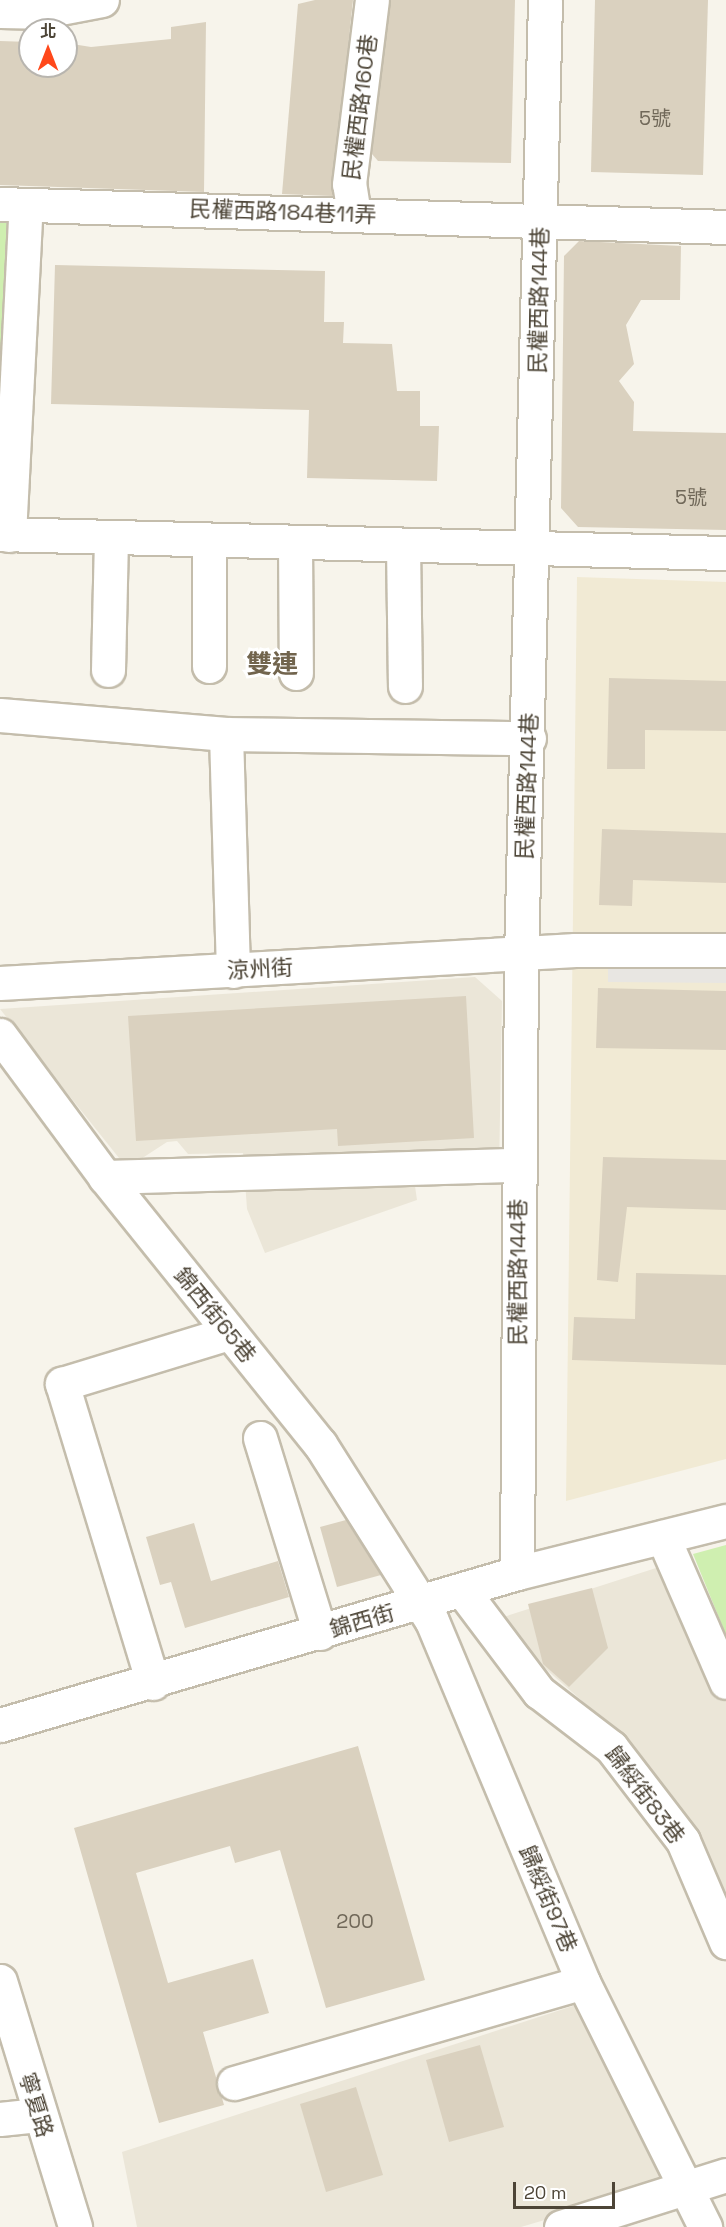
<!DOCTYPE html>
<meta charset="utf-8">
<style>
body{margin:0}
#map{position:relative;width:726px;height:2227px;overflow:hidden;background:#f7f4eb;font-family:"Space Grotesk","Noto Sans TC",sans-serif}
div>[style]{position:absolute}
.residential>*{inset:0;background:#ebe6d8}
.education>*{inset:0;background:#f1ead4}
.green>*{inset:0;background:#cfefb0}
.parking>*{inset:0;background:#e8e6e2}
.building>*{inset:0;background:#dad1bf}
.roads{filter:drop-shadow(2px 0 #c4bdac) drop-shadow(-2px 0 #c4bdac) drop-shadow(0 2px #c4bdac) drop-shadow(0 -2px #c4bdac)}
.minor>*{height:33px;margin:-16.5px;padding:0 16.5px;transform-origin:16.5px;border-radius:16.5px;background:#fff}
span{translate:-50% -50%;white-space:nowrap;text-align:center;line-height:1.15;-webkit-text-stroke:6px #fff;paint-order:stroke}
.number-label{font-size:20px;color:#706859}
.number-label span{-webkit-text-stroke-width:0}
.street-label{font-size:22px;color:#4d4537}
.quarter-label{font-size:26px;color:#71644d;font-weight:700}
.north{position:absolute;left:18px;top:18px;width:60px;height:60px;box-sizing:border-box;background:#fff;border:2px solid #b8b5af;border-radius:50%;rotate:0deg;font-size:16px;font-weight:700;line-height:24px;text-align:center;color:#4d4537}
.north::after{content:'';display:block;margin:auto;width:21px;height:27px;background:#ff481a;clip-path:polygon(50% 0,100% 100%,50% 72%,0 100%)}
.scale{position:absolute;left:513px;top:2182px;width:102px;height:27px;box-sizing:border-box;border:3px solid #4d4537;border-top:0;padding-left:8px;font-size:18px;line-height:21px;white-space:nowrap;color:#4d4537;-webkit-text-stroke:4px #fff;paint-order:stroke}
</style>
<div id="map">
<div class="residential">
<div style="clip-path:polygon(475px 977px,502px 1001px,499px 1172px,414px 1179px,417px 1200px,265px 1253px,247px 1209px,243px 1153px,188px 1154px,177px 1141px,167px 1142px,127px 1168px,0 1009px)"></div>
<div style="clip-path:polygon(681px 1560px,726px 1677px,726px 1909px,689px 1833px,604px 1720px,491px 1621px)"></div>
<div style="clip-path:polygon(582px 2003px,669px 2183px,521px 2227px,137px 2227px,122px 2152px)"></div>
</div>
<div class="education">
<div style="clip-path:polygon(577px 577px,726px 582px,726px 1459px,566px 1501px)"></div>
</div>
<div class="green">
<div style="clip-path:polygon(0 219px,16px 220px,0 508px)"></div>
<div style="clip-path:polygon(726px 1545px,726px 1635px,693px 1554px)"></div>
</div>
<div class="parking">
<div style="clip-path:polygon(608px 960px,726px 961px,726px 983px,608px 982px)"></div>
</div>
<div class="building">
<div style="clip-path:polygon(315px 0,353px 0,332px 196px,282px 194px,298px 4px)"></div>
<div style="clip-path:polygon(390px 0,515px 0,511px 163px,378px 161px,372px 154px)"></div>
<div style="clip-path:polygon(595px 0,708px 0,703px 175px,591px 172px)"></div>
<div style="clip-path:polygon(206px 22px,204px 192px,0 185px,0 41px,30px 42px,30px 66px,66px 66px,66px 43px,91px 47px,171px 39px,171px 27px)"></div>
<div style="clip-path:polygon(579px 241px,681px 246px,680px 300px,641px 300px,626px 325px,634px 364px,619px 381px,634px 402px,633px 431px,726px 433px,726px 530px,578px 527px,561px 508px,564px 256px)"></div>
<div style="clip-path:polygon(55px 265px,325px 271px,324px 322px,344px 322px,343px 343px,392px 344px,397px 391px,420px 391px,420px 426px,439px 426px,437px 481px,307px 478px,309px 410px,51px 404px)"></div>
<div style="clip-path:polygon(609px 678px,726px 681px,726px 731px,645px 730px,645px 769px,607px 769px)"></div>
<div style="clip-path:polygon(602px 829px,726px 833px,726px 883px,633px 880px,632px 906px,599px 905px)"></div>
<div style="clip-path:polygon(598px 988px,726px 991px,726px 1050px,596px 1048px)"></div>
<div style="clip-path:polygon(466px 996px,474px 1138px,338px 1146px,337px 1129px,136px 1141px,128px 1016px)"></div>
<div style="clip-path:polygon(603px 1157px,726px 1160px,726px 1210px,627px 1207px,618px 1282px,597px 1280px)"></div>
<div style="clip-path:polygon(636px 1273px,726px 1275px,726px 1365px,572px 1360px,574px 1317px,635px 1319px)"></div>
<div style="clip-path:polygon(346px 1520px,381px 1575px,337px 1587px,320px 1527px)"></div>
<div style="clip-path:polygon(194px 1523px,211px 1581px,278px 1561px,289px 1597px,185px 1628px,171px 1582px,160px 1585px,146px 1537px)"></div>
<div style="clip-path:polygon(592px 1588px,608px 1648px,569px 1687px,543px 1664px,528px 1604px)"></div>
<div style="clip-path:polygon(358px 1746px,425px 1980px,326px 2008px,280px 1850px,235px 1863px,230px 1846px,136px 1873px,168px 1983px,253px 1959px,269px 2013px,203px 2032px,224px 2105px,159px 2123px,74px 1828px)"></div>
<div style="clip-path:polygon(480px 2045px,504px 2127px,449px 2142px,426px 2060px)"></div>
<div style="clip-path:polygon(356px 2087px,383px 2175px,326px 2192px,300px 2104px)"></div>
</div>
<div class="roads">
<div class="minor">
<div style="left:0;top:11px;width:39px;rotate:1deg"></div>
<div style="left:39px;top:12px;width:64px;rotate:-10.8deg"></div>
<div style="left:0;top:204px;width:726px;rotate:1.81deg"></div>
<div style="left:354px;top:214px;width:30px;rotate:-99deg"></div>
<div style="left:349px;top:184px;width:185px;rotate:-82.9deg"></div>
<div style="left:0;top:534px;width:726px;rotate:1.5deg"></div>
<div style="left:9px;top:535px;width:330px;rotate:-87.1deg"></div>
<div style="left:295px;top:542px;width:131px;rotate:89.6deg"></div>
<div style="left:403px;top:545px;width:141px;rotate:89.2deg"></div>
<div style="left:209px;top:666px;width:126px;rotate:-90deg"></div>
<div style="left:108px;top:670px;width:133px;rotate:-88.7deg"></div>
<div style="left:0;top:715px;width:227px;rotate:4.8deg"></div>
<div style="left:226px;top:734px;width:303px;rotate:0.8deg"></div>
<div style="left:226px;top:734px;width:237px;rotate:88.3deg"></div>
<div style="left:0;top:983px;width:576px;rotate:-3.28deg"></div>
<div style="left:575px;top:950px;width:151px"></div>
<div style="left:0;top:1035px;width:177px;rotate:53.5deg"></div>
<div style="left:105px;top:1177px;width:343px;rotate:51.2deg"></div>
<div style="left:320px;top:1444px;width:209px;rotate:57.7deg"></div>
<div style="left:432px;top:1621px;width:391px;rotate:67.3deg"></div>
<div style="left:583px;top:1982px;width:274px;rotate:63.5deg"></div>
<div style="left:105px;top:1177px;width:414px;rotate:-1.7deg"></div>
<div style="left:260px;top:1438px;width:204px;rotate:72.9deg"></div>
<div style="left:663px;top:1537px;width:158px;rotate:66.5deg"></div>
<div style="left:517px;top:1573px;width:617px;rotate:-89.63deg"></div>
<div style="left:521px;top:956px;width:956px;rotate:-88.56deg"></div>
<div style="left:462px;top:1590px;width:128px;rotate:53deg"></div>
<div style="left:539px;top:1692px;width:91px;rotate:37.4deg"></div>
<div style="left:611px;top:1747px;width:118px;rotate:52.5deg"></div>
<div style="left:683px;top:1841px;width:110px;rotate:66.9deg"></div>
<div style="left:153px;top:1683px;width:313px;rotate:-106.9deg"></div>
<div style="left:62px;top:1384px;width:175px;rotate:-17deg"></div>
<div style="left:0;top:1725px;width:539px;rotate:-16.38deg"></div>
<div style="left:517px;top:1573px;width:215px;rotate:-14deg"></div>
<div style="left:0;top:1981px;width:257px;rotate:73deg"></div>
<div style="left:234px;top:2083px;width:363px;rotate:-16.1deg"></div>
<div style="left:0;top:2119px;width:38px;rotate:-6deg"></div>
<div style="left:561px;top:2227px;width:173px;rotate:-17.5deg"></div>
</div>
</div>
<div class="number-label">
<span style="left:655px;top:118px">5號</span>
<span style="left:691px;top:497px">5號</span>
<span style="left:355px;top:1921px">200</span>
</div>
<div class="street-label">
<span style="left:360px;top:107px;rotate:-83deg">民權西路160巷</span>
<span style="left:283px;top:212px;rotate:2deg">民權西路184巷11弄</span>
<span style="left:539px;top:300px;rotate:-89deg">民權西路144巷</span>
<span style="left:527px;top:786px;rotate:-88deg">民權西路144巷</span>
<span style="left:260px;top:969px;rotate:-3deg">涼州街</span>
<span style="left:518px;top:1272px;rotate:-90deg">民權西路144巷</span>
<span style="left:215px;top:1315px;rotate:51deg">錦西街65巷</span>
<span style="left:362px;top:1621px;rotate:-16deg">錦西街</span>
<span style="left:645px;top:1795px;rotate:53deg">歸綏街83巷</span>
<span style="left:548px;top:1899px;rotate:67deg">歸綏街97巷</span>
<span style="left:36px;top:2105px;rotate:73deg">寧夏路</span>
</div>
<div class="quarter-label">
<span style="left:272px;top:665px">雙連</span>
</div>
<div class="north">北</div>
<div class="scale">20 m</div>
</div>
